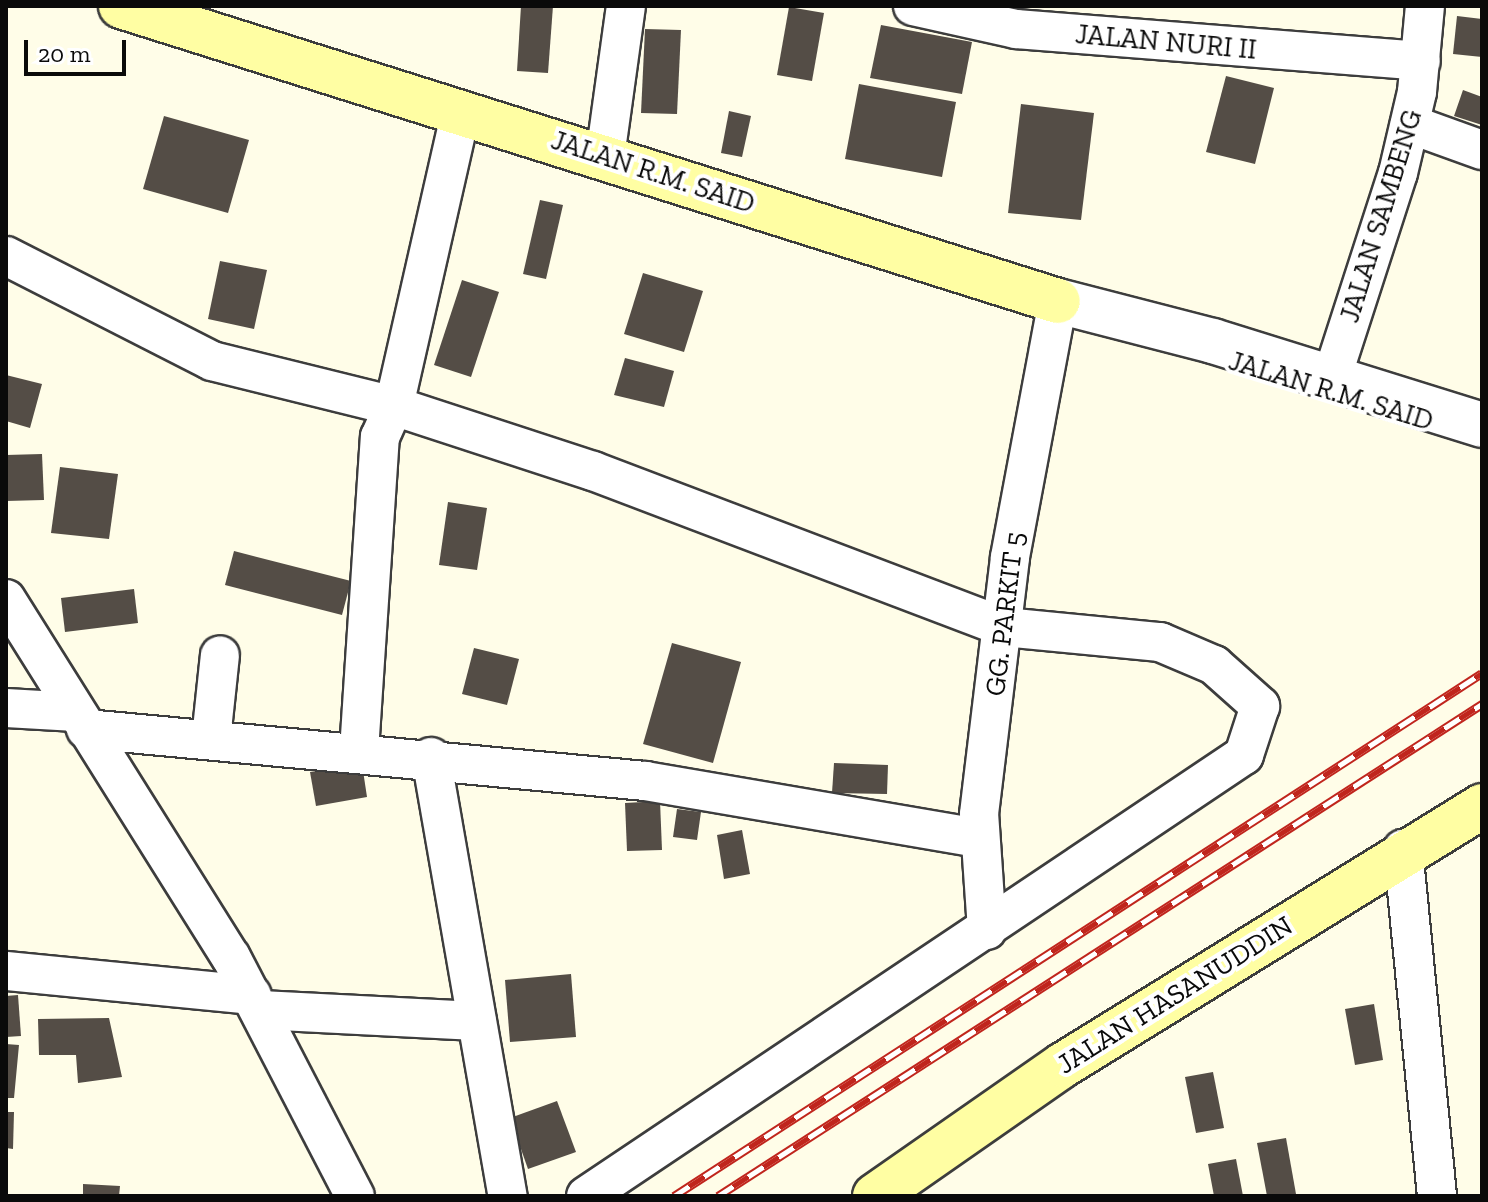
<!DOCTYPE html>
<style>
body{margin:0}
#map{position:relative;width:1488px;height:1202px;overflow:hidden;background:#fffde8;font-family:"Zilla Slab",serif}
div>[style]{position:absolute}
.building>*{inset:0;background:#544d46}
.roads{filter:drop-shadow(2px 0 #3d3d3d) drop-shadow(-2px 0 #3d3d3d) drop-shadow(0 2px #3d3d3d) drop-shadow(0 -2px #3d3d3d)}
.minor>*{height:38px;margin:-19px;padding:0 19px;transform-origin:19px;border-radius:19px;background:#fff}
.tertiary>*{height:44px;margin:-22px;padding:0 22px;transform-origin:22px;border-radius:22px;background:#fff}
.secondary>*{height:44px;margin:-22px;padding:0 22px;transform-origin:22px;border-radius:22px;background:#fffea3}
.rail>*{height:9px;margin-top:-4.5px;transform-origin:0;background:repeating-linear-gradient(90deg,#fff 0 18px,#c0251d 0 36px);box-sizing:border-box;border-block:2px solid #c0251d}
span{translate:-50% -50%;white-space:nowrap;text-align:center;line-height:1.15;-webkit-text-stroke:8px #fff;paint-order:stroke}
.street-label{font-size:28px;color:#0a0a0a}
.frame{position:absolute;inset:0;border:8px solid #0a0a0a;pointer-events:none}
.scale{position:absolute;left:24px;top:40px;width:102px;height:36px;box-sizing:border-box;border:4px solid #0a0a0a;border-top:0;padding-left:10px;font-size:24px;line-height:28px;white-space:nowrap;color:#0a0a0a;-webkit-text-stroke:6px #fff;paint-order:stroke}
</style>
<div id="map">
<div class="building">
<div style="clip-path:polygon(521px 6px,553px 6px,548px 73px,517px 71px)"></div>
<div style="clip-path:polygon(789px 7px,824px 13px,812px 81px,777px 75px)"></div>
<div style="clip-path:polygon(1457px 16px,1482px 19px,1482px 57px,1453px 54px)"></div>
<div style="clip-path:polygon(881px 25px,972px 42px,962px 94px,870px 78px)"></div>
<div style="clip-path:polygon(645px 29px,681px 30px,677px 114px,641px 113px)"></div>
<div style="clip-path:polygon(1226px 76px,1274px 88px,1255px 164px,1206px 152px)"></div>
<div style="clip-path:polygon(859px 84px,956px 102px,942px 177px,845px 159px)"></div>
<div style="clip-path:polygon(1463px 90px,1482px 97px,1482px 125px,1454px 116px)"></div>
<div style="clip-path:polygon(1021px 104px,1094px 113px,1081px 220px,1008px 213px)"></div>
<div style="clip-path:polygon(729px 111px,751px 116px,742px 157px,721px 153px)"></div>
<div style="clip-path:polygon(164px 116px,249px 140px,228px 213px,143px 189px)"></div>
<div style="clip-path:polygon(540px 200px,563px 205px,546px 279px,523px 274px)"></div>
<div style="clip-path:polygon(220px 261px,267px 270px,254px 329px,208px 319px)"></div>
<div style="clip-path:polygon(643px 273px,703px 291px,684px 352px,624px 334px)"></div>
<div style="clip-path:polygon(462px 280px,499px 292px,471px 377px,434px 365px)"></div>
<div style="clip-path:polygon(625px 358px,674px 371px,664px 407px,614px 395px)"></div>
<div style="clip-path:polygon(6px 375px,42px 384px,30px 428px,6px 421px)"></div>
<div style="clip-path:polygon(42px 454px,44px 500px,6px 501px,6px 455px)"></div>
<div style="clip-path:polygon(60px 467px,118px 474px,109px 539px,51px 533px)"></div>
<div style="clip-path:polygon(448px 502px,487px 508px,477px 570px,439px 565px)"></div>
<div style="clip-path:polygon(234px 551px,351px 581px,342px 615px,225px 585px)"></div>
<div style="clip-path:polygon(134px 589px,138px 623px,65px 632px,61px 598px)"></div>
<div style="clip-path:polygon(672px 643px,741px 662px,713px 763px,643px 744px)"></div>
<div style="clip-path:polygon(474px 648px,519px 659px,507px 705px,462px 694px)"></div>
<div style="clip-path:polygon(834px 763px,888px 765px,887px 794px,832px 793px)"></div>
<div style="clip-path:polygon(362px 764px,367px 797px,316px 806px,310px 772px)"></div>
<div style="clip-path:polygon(660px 801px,662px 850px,627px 851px,625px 803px)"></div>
<div style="clip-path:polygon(677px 809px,701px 812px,697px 840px,673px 837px)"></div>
<div style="clip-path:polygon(742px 830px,750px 874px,724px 879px,717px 835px)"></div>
<div style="clip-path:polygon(571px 974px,576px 1037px,510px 1042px,505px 980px)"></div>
<div style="clip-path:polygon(18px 995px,21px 1036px,6px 1037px,6px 996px)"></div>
<div style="clip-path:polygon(1374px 1004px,1383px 1060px,1355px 1065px,1345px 1009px)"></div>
<div style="clip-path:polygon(109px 1018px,122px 1077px,78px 1083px,76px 1055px,39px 1055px,38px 1019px)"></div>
<div style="clip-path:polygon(6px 1044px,19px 1045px,14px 1098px,6px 1098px)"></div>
<div style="clip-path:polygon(1213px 1072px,1224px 1128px,1196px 1133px,1185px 1077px)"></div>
<div style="clip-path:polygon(557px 1101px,576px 1152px,528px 1169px,510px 1118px)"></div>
<div style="clip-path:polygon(6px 1112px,14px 1112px,13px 1149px,6px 1148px)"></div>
<div style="clip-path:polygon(1286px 1138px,1296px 1194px,1267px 1196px,1257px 1143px)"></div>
<div style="clip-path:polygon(1236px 1159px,1243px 1196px,1214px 1196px,1208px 1164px)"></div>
<div style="clip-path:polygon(83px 1184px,120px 1186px,119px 1196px,83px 1196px)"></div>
</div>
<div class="roads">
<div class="minor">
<div style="left:913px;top:6px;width:106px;rotate:12.6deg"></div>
<div style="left:1016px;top:29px;width:406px;rotate:4.5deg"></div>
<div style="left:1410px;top:124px;width:77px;rotate:19.9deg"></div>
<div style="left:605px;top:157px;width:152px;rotate:-82.1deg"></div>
<div style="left:6px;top:256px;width:231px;rotate:27deg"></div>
<div style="left:212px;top:361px;width:187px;rotate:13.9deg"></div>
<div style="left:394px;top:406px;width:209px;rotate:18.1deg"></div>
<div style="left:593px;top:471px;width:440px;rotate:20.8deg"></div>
<div style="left:1004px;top:627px;width:157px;rotate:5.5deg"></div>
<div style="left:1160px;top:642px;width:59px;rotate:23.1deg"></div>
<div style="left:1214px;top:665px;width:62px;rotate:41.7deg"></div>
<div style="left:1260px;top:706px;width:52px;rotate:108.1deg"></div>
<div style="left:1244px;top:755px;width:792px;rotate:146.17deg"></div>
<div style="left:1332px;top:377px;width:214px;rotate:-72.1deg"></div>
<div style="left:1398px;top:173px;width:83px;rotate:-76.8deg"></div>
<div style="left:1417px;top:92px;width:86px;rotate:-84.7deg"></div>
<div style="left:6px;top:599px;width:423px;rotate:57.9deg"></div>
<div style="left:231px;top:957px;width:269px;rotate:62.6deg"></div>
<div style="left:6px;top:708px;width:70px;rotate:3.3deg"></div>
<div style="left:86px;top:729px;width:561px;rotate:5.31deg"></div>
<div style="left:645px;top:781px;width:338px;rotate:9.7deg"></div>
<div style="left:211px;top:739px;width:84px;rotate:-83.9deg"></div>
<div style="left:359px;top:751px;width:315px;rotate:-86.2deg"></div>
<div style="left:380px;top:437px;width:34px;rotate:-66deg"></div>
<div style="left:394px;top:406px;width:302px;rotate:-77.2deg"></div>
<div style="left:431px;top:757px;width:446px;rotate:80.1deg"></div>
<div style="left:1403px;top:849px;width:349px;rotate:84.4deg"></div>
<div style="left:987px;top:930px;width:116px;rotate:-93.9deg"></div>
<div style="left:979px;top:814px;width:259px;rotate:-83.1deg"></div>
<div style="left:1010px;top:557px;width:260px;rotate:-79.4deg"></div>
<div style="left:6px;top:971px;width:247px;rotate:5.6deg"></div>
<div style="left:260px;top:1010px;width:217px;rotate:2.9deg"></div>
</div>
<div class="tertiary">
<div style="left:1058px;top:301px;width:160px;rotate:14.5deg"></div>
<div style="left:1213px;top:341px;width:282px;rotate:17.3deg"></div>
</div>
<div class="secondary">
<div style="left:121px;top:6px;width:982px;rotate:17.48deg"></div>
<div style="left:875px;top:1196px;width:229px;rotate:-34.9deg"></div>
<div style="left:1063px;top:1065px;width:493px;rotate:-31.7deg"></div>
</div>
</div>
<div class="rail">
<div style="left:674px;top:1196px;width:962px;rotate:-32.91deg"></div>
<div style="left:718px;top:1196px;width:909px;rotate:-32.78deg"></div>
</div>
<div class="street-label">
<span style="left:1166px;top:42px;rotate:5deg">JALAN NURI II</span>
<span style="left:653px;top:172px;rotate:18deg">JALAN R.M. SAID</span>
<span style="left:1381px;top:216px;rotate:-73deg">JALAN SAMBENG</span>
<span style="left:1331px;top:391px;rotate:17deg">JALAN R.M. SAID</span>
<span style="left:1005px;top:614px;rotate:-83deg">GG. PARKIT 5</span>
<span style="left:1175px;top:995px;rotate:-32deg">JALAN HASANUDDIN</span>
</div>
<div class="frame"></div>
<div class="scale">20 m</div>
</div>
